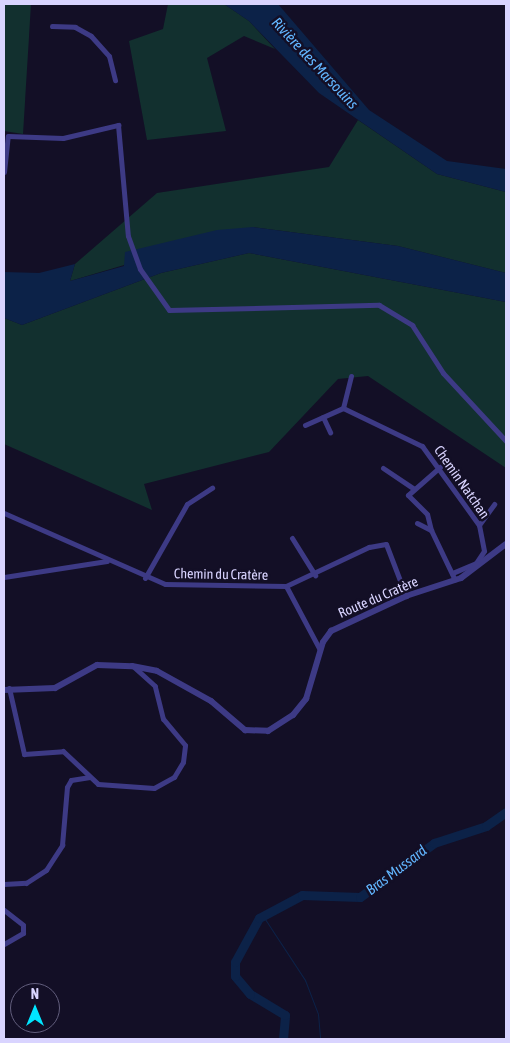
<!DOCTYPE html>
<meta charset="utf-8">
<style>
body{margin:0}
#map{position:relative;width:510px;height:1043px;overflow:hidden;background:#130f26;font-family:"Asap Condensed",sans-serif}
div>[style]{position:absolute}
.green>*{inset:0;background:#12302f}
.water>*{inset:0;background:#0c2248}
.stream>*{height:1px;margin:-0.5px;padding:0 0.5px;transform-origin:0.5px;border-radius:0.5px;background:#0c2248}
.river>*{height:9px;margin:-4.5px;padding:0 4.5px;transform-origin:4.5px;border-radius:4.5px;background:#0c2248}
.minor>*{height:5px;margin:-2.5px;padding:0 2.5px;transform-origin:2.5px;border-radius:2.5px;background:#3d3a85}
.tertiary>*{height:6px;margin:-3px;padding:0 3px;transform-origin:3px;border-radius:3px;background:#3d3a85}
span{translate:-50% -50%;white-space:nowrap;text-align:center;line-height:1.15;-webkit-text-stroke:5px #130f26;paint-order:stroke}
.street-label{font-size:14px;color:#d9d4ff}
.water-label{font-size:15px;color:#62b6ff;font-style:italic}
.frame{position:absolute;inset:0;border:5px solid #d9d4ff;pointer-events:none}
.north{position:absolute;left:10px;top:983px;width:50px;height:50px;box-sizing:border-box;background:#130f26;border:1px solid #625e7d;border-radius:50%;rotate:0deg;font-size:14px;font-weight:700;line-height:20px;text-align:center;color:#d9d4ff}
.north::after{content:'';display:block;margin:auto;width:18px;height:22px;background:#00e5ff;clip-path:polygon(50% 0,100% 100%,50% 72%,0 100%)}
</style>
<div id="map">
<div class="green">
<div style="clip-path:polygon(31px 4px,23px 134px,4px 131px,4px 5px)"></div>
<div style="clip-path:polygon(168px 4px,224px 4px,249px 21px,275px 49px,244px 36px,207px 58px,226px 131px,147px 140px,129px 41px,163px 29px)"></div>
<div style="clip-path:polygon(358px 120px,437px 174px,506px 192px,506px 273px,398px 246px,253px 227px,70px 281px,75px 264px,157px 193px,329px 167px)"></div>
<div style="clip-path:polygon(249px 253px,506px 302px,506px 468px,368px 376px,338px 379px,269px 452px,144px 484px,152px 510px,4px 444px,4px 318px,22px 325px,161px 273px)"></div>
</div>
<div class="water">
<div style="clip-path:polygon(224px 4px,278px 4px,369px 110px,447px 161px,506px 169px,506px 192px,437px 174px,319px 93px,249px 21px)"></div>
<div style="clip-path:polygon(253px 227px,398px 246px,506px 273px,506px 302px,249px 253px,161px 273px,22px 325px,4px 318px,4px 272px,39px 273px,75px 264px,70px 281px,124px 266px,125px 252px,217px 230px)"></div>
</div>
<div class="stream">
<div style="left:263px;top:916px;width:77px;rotate:56.7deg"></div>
<div style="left:305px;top:980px;width:36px;rotate:69deg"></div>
<div style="left:318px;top:1014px;width:25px;rotate:85deg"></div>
</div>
<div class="river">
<div style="left:283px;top:1039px;width:24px;rotate:-85deg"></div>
<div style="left:285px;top:1015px;width:41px;rotate:-149deg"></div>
<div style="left:250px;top:994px;width:23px;rotate:-130deg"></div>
<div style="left:235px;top:976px;width:14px;rotate:-90deg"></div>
<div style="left:235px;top:962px;width:50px;rotate:-61.4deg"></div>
<div style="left:259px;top:918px;width:49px;rotate:-28.1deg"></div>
<div style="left:302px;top:895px;width:58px;rotate:2deg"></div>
<div style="left:360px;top:897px;width:92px;rotate:-36.1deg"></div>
<div style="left:434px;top:843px;width:55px;rotate:-18.1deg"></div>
<div style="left:486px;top:826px;width:24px;rotate:-35deg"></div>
</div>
<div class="minor">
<div style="left:52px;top:26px;width:23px;rotate:2deg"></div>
<div style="left:75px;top:27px;width:18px;rotate:29deg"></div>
<div style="left:91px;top:36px;width:27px;rotate:48deg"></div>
<div style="left:109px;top:56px;width:25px;rotate:76deg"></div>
<div style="left:4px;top:172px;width:36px;rotate:-84deg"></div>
<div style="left:8px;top:136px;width:55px;rotate:2.1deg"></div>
<div style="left:63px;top:138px;width:57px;rotate:-13.3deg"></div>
<div style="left:118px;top:125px;width:111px;rotate:84.9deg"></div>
<div style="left:128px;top:236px;width:35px;rotate:70deg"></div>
<div style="left:140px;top:269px;width:50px;rotate:54.7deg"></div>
<div style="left:169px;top:310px;width:210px;rotate:-1.4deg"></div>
<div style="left:379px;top:305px;width:39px;rotate:31deg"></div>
<div style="left:412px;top:325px;width:57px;rotate:57.1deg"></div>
<div style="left:443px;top:373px;width:93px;rotate:47.2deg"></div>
<div style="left:351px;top:376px;width:33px;rotate:104deg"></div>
<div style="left:343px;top:408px;width:88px;rotate:25.7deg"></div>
<div style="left:422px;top:446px;width:97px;rotate:54.2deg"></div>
<div style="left:479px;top:525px;width:26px;rotate:79deg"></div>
<div style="left:484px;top:551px;width:14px;rotate:124deg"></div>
<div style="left:476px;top:563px;width:26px;rotate:157deg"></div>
<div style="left:323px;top:417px;width:17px;rotate:65deg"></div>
<div style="left:305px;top:425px;width:42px;rotate:-24.1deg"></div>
<div style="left:383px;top:468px;width:37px;rotate:34deg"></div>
<div style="left:4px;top:513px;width:176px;rotate:23.8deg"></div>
<div style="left:165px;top:584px;width:121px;rotate:0.9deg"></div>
<div style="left:286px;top:586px;width:92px;rotate:-25.2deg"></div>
<div style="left:369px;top:547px;width:17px;rotate:-10deg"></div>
<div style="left:386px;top:544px;width:56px;rotate:69deg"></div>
<div style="left:417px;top:523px;width:16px;rotate:27deg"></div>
<div style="left:431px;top:530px;width:55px;rotate:64.4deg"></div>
<div style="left:479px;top:525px;width:26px;rotate:-54deg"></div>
<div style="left:431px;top:530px;width:16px;rotate:-104deg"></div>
<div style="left:427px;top:514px;width:27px;rotate:-135deg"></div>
<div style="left:408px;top:495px;width:43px;rotate:-41.2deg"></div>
<div style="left:292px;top:538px;width:44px;rotate:58.1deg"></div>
<div style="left:4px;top:577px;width:104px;rotate:-8.8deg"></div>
<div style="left:145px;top:578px;width:85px;rotate:-60.4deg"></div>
<div style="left:187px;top:504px;width:30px;rotate:-33deg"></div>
<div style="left:286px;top:586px;width:72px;rotate:62deg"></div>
<div style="left:9px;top:688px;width:68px;rotate:77.2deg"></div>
<div style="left:24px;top:754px;width:39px;rotate:-4deg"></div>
<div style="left:63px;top:751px;width:48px;rotate:43.3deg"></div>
<div style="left:98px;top:784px;width:56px;rotate:4.1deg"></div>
<div style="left:154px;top:788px;width:23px;rotate:-29deg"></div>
<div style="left:174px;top:777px;width:17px;rotate:-59deg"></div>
<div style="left:183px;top:762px;width:17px;rotate:-83deg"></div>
<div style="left:185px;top:745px;width:34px;rotate:-130deg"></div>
<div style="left:163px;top:719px;width:34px;rotate:-104deg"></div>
<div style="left:155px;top:686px;width:30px;rotate:-138deg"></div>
<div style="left:4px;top:884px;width:22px;rotate:-3deg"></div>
<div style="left:26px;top:883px;width:24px;rotate:-33deg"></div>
<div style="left:46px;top:870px;width:30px;rotate:-57deg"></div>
<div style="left:62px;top:845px;width:58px;rotate:-85.1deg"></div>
<div style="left:67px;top:787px;width:8px;rotate:-60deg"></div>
<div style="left:71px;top:780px;width:19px;rotate:-9deg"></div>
<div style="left:4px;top:910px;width:24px;rotate:38deg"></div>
<div style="left:23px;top:925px;width:8px;rotate:90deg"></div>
<div style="left:23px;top:933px;width:22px;rotate:150deg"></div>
</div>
<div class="tertiary">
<div style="left:4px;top:690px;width:51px;rotate:-2.2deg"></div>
<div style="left:55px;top:688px;width:48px;rotate:-28.7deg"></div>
<div style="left:97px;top:665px;width:35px;rotate:2deg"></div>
<div style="left:132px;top:666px;width:25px;rotate:11deg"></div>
<div style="left:157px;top:671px;width:62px;rotate:29.1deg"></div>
<div style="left:211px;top:701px;width:45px;rotate:40.5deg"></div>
<div style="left:245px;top:730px;width:23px;rotate:2deg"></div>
<div style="left:268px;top:731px;width:30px;rotate:-33deg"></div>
<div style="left:293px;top:715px;width:21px;rotate:-51deg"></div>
<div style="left:306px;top:699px;width:59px;rotate:-73.4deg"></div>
<div style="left:323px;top:642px;width:14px;rotate:-54deg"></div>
<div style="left:331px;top:631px;width:83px;rotate:-25deg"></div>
<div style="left:406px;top:596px;width:58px;rotate:-18.1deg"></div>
<div style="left:461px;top:578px;width:56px;rotate:-37.1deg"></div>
</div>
<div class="street-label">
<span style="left:462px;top:482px;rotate:55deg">Chemin Natchan</span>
<span style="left:221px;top:574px;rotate:1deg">Chemin du Cratère</span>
<span style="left:378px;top:597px;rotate:-23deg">Route du Cratère</span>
</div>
<div class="water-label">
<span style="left:315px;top:63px;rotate:47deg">Rivière des Marsouins</span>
<span style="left:396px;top:870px;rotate:-37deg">Bras Mussard</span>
</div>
<div class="frame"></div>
<div class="north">N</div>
</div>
